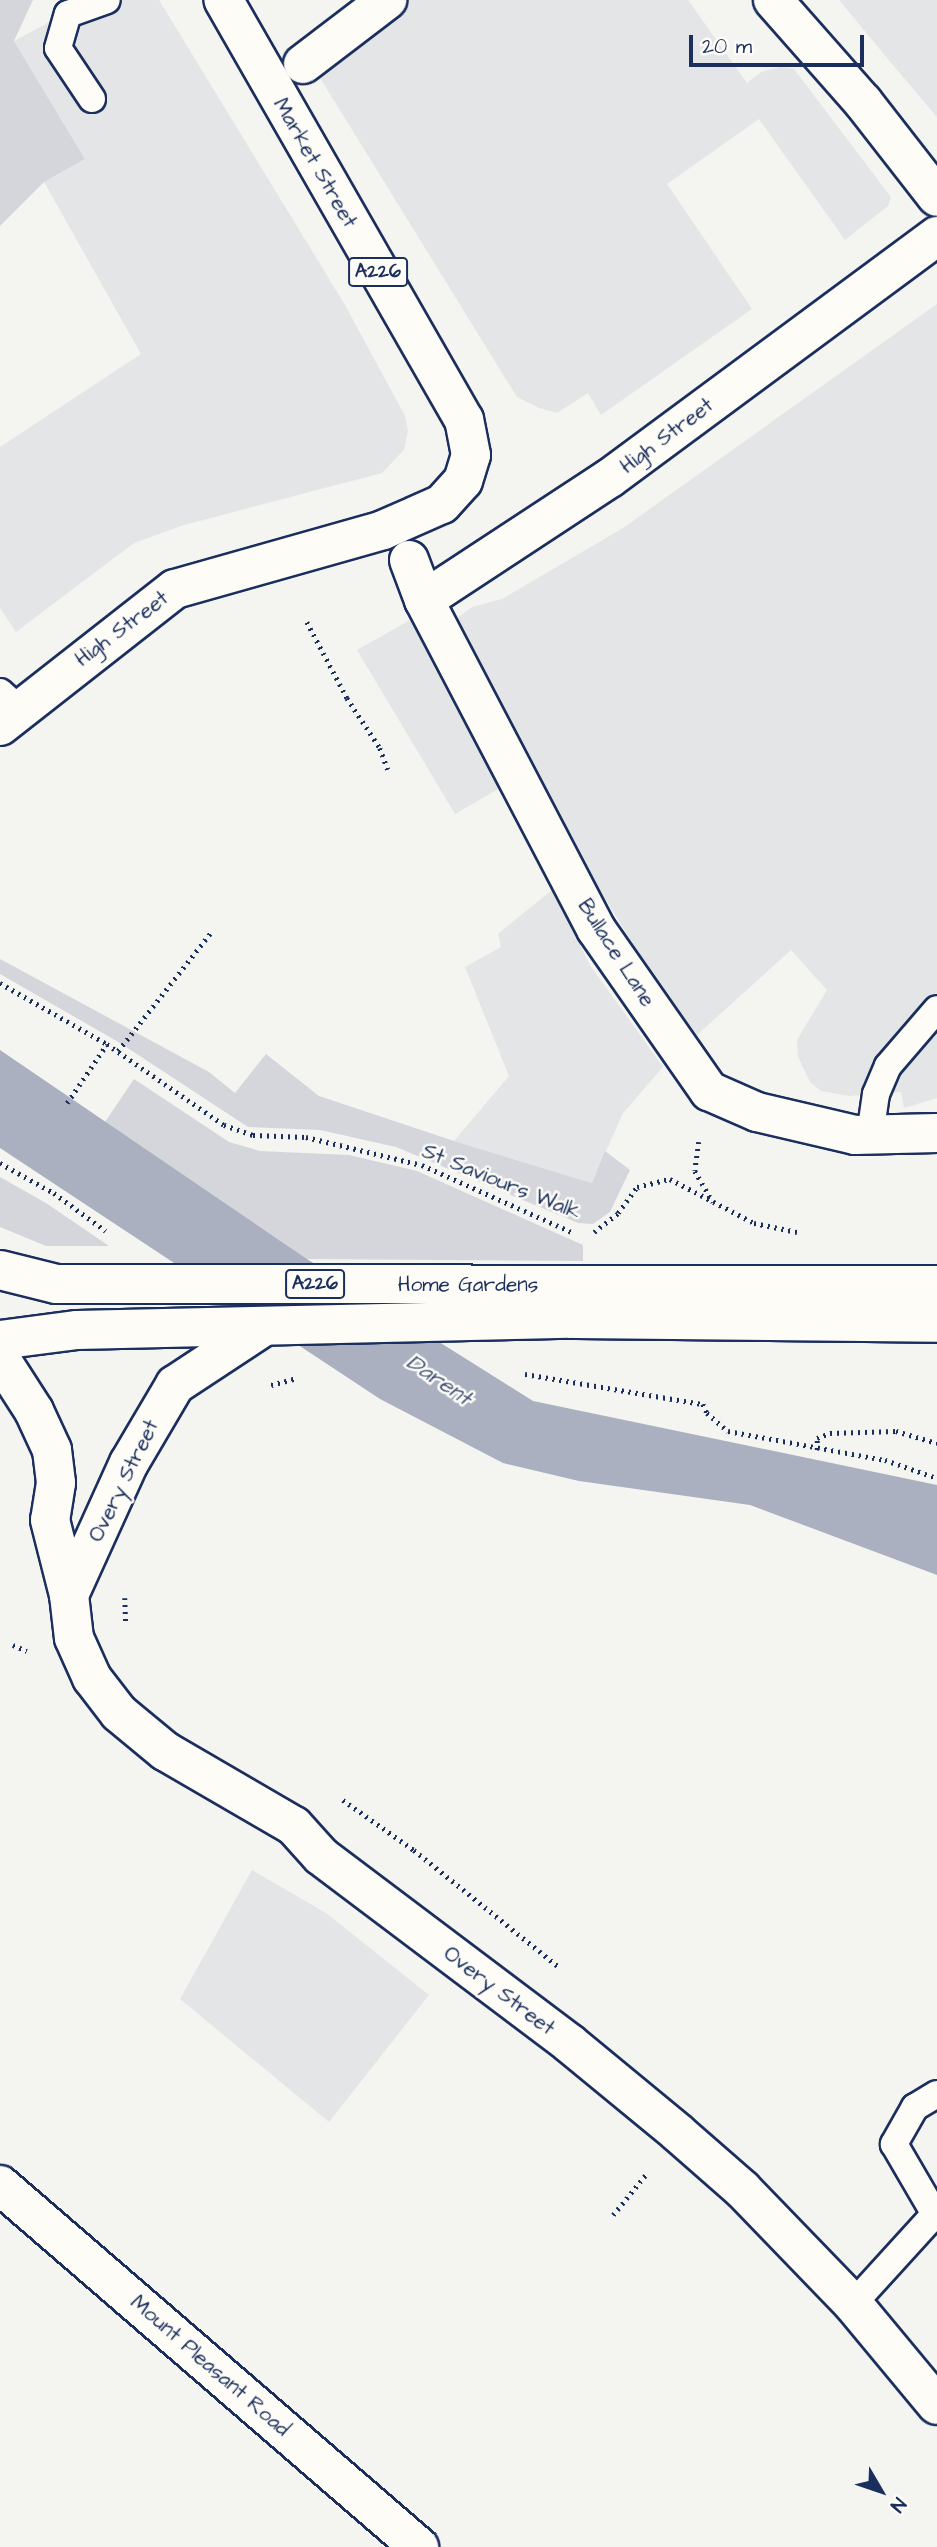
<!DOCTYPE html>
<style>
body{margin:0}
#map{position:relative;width:937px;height:2547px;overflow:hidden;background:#f4f4f1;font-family:"Architects Daughter",sans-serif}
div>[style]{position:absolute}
.built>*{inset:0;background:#e4e5e6}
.green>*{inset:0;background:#d4d6db}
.water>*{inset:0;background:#aab0bf}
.path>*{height:4.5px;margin-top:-2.25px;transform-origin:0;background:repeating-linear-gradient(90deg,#1b2f5e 0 2px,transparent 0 7px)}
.roads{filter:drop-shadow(2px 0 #1b2f5e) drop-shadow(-2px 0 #1b2f5e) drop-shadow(0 2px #1b2f5e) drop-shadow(0 -2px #1b2f5e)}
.lane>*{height:26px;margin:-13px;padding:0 13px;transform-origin:13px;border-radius:13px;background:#fdfcf7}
.street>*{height:38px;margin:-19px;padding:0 19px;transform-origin:19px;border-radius:19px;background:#fdfcf7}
.secondary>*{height:38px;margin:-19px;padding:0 19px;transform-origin:19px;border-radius:19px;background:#fdfcf7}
.primary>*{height:38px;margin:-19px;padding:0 19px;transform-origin:19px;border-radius:19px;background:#fdfcf7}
span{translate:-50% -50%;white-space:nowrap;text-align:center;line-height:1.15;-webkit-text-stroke:5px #fdfcf7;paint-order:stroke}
.shield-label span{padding:2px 5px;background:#fdfcf7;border:2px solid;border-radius:5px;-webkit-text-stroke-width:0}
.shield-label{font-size:19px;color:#1b2f5e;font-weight:700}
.street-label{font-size:21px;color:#1b2f5e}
.water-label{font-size:23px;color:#46567b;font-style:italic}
.north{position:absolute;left:846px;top:2456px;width:70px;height:70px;-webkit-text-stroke:5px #fdfcf7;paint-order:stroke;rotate:129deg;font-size:19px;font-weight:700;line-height:28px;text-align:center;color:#1b2f5e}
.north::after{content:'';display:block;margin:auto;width:24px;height:32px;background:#1b2f5e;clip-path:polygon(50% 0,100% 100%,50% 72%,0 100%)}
.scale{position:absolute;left:689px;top:35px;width:175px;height:32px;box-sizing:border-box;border:4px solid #1b2f5e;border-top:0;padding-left:9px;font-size:21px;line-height:24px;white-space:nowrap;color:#1b2f5e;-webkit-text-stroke:5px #fdfcf7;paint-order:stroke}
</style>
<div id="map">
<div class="built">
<div style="clip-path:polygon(90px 0,159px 0,345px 305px,405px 416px,408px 431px,404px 450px,382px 473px,184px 525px,134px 543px,16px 632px,0 608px,0 447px,141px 354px,44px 182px,85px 159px,14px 41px)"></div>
<div style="clip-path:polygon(377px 0,688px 0,747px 83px,761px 72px,781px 67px,794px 69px,891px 197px,888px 206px,845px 240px,759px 119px,667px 184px,752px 309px,601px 415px,588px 393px,557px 413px,539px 408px,517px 397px,304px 52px)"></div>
<div style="clip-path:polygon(839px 0,937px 0,937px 117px,892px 64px)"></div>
<div style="clip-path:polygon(937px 304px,937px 1098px,904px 1108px,901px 1092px,849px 1096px,821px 1091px,810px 1082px,798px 1057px,797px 1040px,827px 990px,791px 950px,697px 1035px,648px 968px,572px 845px,457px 618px,472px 607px,502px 599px,623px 528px)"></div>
<div style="clip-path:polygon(417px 616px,507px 784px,455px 814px,357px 650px)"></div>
<div style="clip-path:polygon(552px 890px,590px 965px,663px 1067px,623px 1113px,592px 1183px,454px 1141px,509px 1076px,465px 967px,501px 947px,498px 934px)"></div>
<div style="clip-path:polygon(252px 1870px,326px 1913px,429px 1995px,329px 2122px,180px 1999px)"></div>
</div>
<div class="green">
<div style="clip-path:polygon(0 0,33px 0,14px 41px,85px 159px,44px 182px,0 226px)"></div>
<div style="clip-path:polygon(0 959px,209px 1072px,235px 1093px,266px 1054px,319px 1096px,454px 1141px,592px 1183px,605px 1151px,630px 1170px,610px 1212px,593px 1224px,578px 1223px,396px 1147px,320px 1130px,248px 1127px,120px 1043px,0 974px)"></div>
<div style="clip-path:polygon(134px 1079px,229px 1142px,260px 1151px,349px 1155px,417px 1171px,583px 1245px,583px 1261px,307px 1259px,105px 1122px)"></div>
<div style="clip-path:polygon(0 1177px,46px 1203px,109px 1246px,46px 1246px,0 1227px)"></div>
</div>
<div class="water">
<div style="clip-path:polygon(0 1050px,307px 1259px,533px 1401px,937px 1485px,937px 1575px,750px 1505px,579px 1481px,503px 1463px,380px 1399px,0 1148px)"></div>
</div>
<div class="path">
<div style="left:307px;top:622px;width:86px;rotate:62.2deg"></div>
<div style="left:347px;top:698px;width:60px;rotate:56.6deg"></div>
<div style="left:380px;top:748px;width:23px;rotate:70deg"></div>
<div style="left:0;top:983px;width:123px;rotate:29.7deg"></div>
<div style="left:107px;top:1044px;width:142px;rotate:34.7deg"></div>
<div style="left:224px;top:1125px;width:31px;rotate:19deg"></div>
<div style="left:253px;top:1135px;width:53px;rotate:2.2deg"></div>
<div style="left:306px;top:1137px;width:119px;rotate:13.6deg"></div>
<div style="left:422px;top:1165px;width:164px;rotate:24.1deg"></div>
<div style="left:118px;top:1051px;width:152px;rotate:-51.9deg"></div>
<div style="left:67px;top:1103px;width:71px;rotate:-55.9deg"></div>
<div style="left:699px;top:1142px;width:29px;rotate:98deg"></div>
<div style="left:695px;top:1171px;width:36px;rotate:60deg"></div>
<div style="left:0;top:1163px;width:62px;rotate:29.1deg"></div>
<div style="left:54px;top:1193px;width:64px;rotate:36.2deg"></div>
<div style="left:594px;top:1232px;width:31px;rotate:-38deg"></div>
<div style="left:618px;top:1213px;width:32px;rotate:-54deg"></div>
<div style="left:637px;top:1187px;width:34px;rotate:-14deg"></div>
<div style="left:670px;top:1179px;width:95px;rotate:27.6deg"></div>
<div style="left:754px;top:1223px;width:44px;rotate:11.8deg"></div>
<div style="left:525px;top:1374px;width:181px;rotate:9.6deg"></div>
<div style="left:703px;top:1404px;width:10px;rotate:66deg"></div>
<div style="left:707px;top:1413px;width:28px;rotate:41deg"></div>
<div style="left:728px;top:1431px;width:160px;rotate:10.5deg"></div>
<div style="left:885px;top:1460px;width:55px;rotate:19.1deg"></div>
<div style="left:271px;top:1385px;width:27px;rotate:-15deg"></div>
<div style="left:817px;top:1450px;width:12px;rotate:-90deg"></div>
<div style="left:817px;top:1438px;width:14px;rotate:-21deg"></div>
<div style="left:830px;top:1433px;width:66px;rotate:-1.7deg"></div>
<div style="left:896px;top:1431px;width:43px;rotate:16.3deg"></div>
<div style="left:125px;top:1598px;width:23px;rotate:88deg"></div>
<div style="left:13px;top:1645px;width:15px;rotate:23deg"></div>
<div style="left:343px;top:1800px;width:87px;rotate:35.2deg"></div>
<div style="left:414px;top:1850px;width:188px;rotate:38.9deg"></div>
<div style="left:613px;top:2215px;width:55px;rotate:-50.9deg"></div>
</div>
<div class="roads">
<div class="lane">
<div style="left:92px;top:99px;width:61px;rotate:-123.7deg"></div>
<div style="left:58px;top:48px;width:35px;rotate:-74deg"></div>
<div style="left:68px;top:14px;width:41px;rotate:-19.7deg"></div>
<div style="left:0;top:692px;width:24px;rotate:42deg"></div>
<div style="left:870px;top:1135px;width:41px;rotate:-81.7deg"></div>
<div style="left:876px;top:1094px;width:30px;rotate:-67deg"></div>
<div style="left:888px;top:1066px;width:75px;rotate:-49.3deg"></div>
<div style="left:937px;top:2094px;width:26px;rotate:149deg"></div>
<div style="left:915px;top:2107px;width:43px;rotate:119.6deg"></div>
<div style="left:894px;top:2144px;width:86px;rotate:59.8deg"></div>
<div style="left:853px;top:2304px;width:120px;rotate:-47.7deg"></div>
</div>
<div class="street">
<div style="left:773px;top:0;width:136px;rotate:48.6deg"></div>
<div style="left:863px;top:102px;width:120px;rotate:52.1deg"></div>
<div style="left:303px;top:64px;width:106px;rotate:-37.3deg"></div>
<div style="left:409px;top:560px;width:43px;rotate:69.4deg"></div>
<div style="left:424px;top:600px;width:371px;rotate:62.4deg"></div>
<div style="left:596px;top:929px;width:198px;rotate:55.1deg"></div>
<div style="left:709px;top:1091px;width:52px;rotate:23.6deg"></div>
<div style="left:757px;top:1112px;width:101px;rotate:13.2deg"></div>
<div style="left:855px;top:1135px;width:82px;rotate:-1.4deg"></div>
<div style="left:424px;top:600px;width:222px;rotate:-33.3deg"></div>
<div style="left:610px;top:478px;width:407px;rotate:-36.5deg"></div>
<div style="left:0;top:2185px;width:554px;rotate:40.83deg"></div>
</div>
<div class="secondary">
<div style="left:0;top:1358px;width:63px;rotate:57.3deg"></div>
<div style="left:34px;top:1411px;width:43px;rotate:65.2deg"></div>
<div style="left:52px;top:1450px;width:33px;rotate:83deg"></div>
<div style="left:56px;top:1483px;width:37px;rotate:99deg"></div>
<div style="left:50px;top:1520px;width:77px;rotate:75.8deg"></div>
<div style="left:69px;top:1595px;width:43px;rotate:83.4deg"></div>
<div style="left:74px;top:1638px;width:44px;rotate:65.8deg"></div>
<div style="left:92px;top:1678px;width:44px;rotate:52.4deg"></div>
<div style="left:119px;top:1713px;width:60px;rotate:39.6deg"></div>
<div style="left:165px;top:1751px;width:149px;rotate:30.2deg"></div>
<div style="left:294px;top:1826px;width:40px;rotate:48deg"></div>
<div style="left:321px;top:1856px;width:311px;rotate:37deg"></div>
<div style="left:569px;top:2043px;width:141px;rotate:39.5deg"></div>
<div style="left:678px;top:2133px;width:86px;rotate:41.2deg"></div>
<div style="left:743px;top:2190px;width:158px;rotate:46deg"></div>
<div style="left:853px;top:2304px;width:131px;rotate:50.3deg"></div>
<div style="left:69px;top:1595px;width:145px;rotate:-65.6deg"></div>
<div style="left:129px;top:1463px;width:91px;rotate:-59.5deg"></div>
<div style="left:175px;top:1385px;width:102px;rotate:-33.4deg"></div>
</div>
<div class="primary">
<div style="left:0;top:726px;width:222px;rotate:-38.1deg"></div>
<div style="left:175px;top:589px;width:216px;rotate:-15.8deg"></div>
<div style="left:383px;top:530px;width:64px;rotate:-23.8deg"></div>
<div style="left:442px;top:504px;width:31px;rotate:-48deg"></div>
<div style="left:463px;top:481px;width:27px;rotate:-73deg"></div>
<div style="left:471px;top:455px;width:36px;rotate:-101deg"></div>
<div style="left:464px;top:420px;width:484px;rotate:-119.8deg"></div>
<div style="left:0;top:1270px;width:58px;rotate:14deg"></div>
<div style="left:56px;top:1284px;width:881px;rotate:0.07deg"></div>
<div style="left:0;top:1340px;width:78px;rotate:-7.4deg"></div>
<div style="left:77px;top:1330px;width:499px;rotate:-1.3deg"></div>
<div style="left:576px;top:1319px;width:361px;rotate:0.6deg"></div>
</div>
</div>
<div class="shield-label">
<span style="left:378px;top:272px">A226</span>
<span style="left:315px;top:1284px">A226</span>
</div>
<div class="street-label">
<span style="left:315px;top:163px;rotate:60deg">Market Street</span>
<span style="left:667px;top:436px;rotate:-37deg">High Street</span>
<span style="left:122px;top:629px;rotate:-37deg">High Street</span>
<span style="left:616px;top:953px;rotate:57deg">Bullace Lane</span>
<span style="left:501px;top:1182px;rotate:22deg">St Saviours Walk</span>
<span style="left:468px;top:1285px">Home Gardens</span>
<span style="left:124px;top:1481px;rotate:-64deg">Overy Street</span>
<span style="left:499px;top:1991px;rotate:37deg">Overy Street</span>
<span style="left:210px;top:2366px;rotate:41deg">Mount Pleasant Road</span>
</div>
<div class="water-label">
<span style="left:439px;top:1380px;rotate:34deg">Darent</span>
</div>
<div class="north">N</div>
<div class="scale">20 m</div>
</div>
